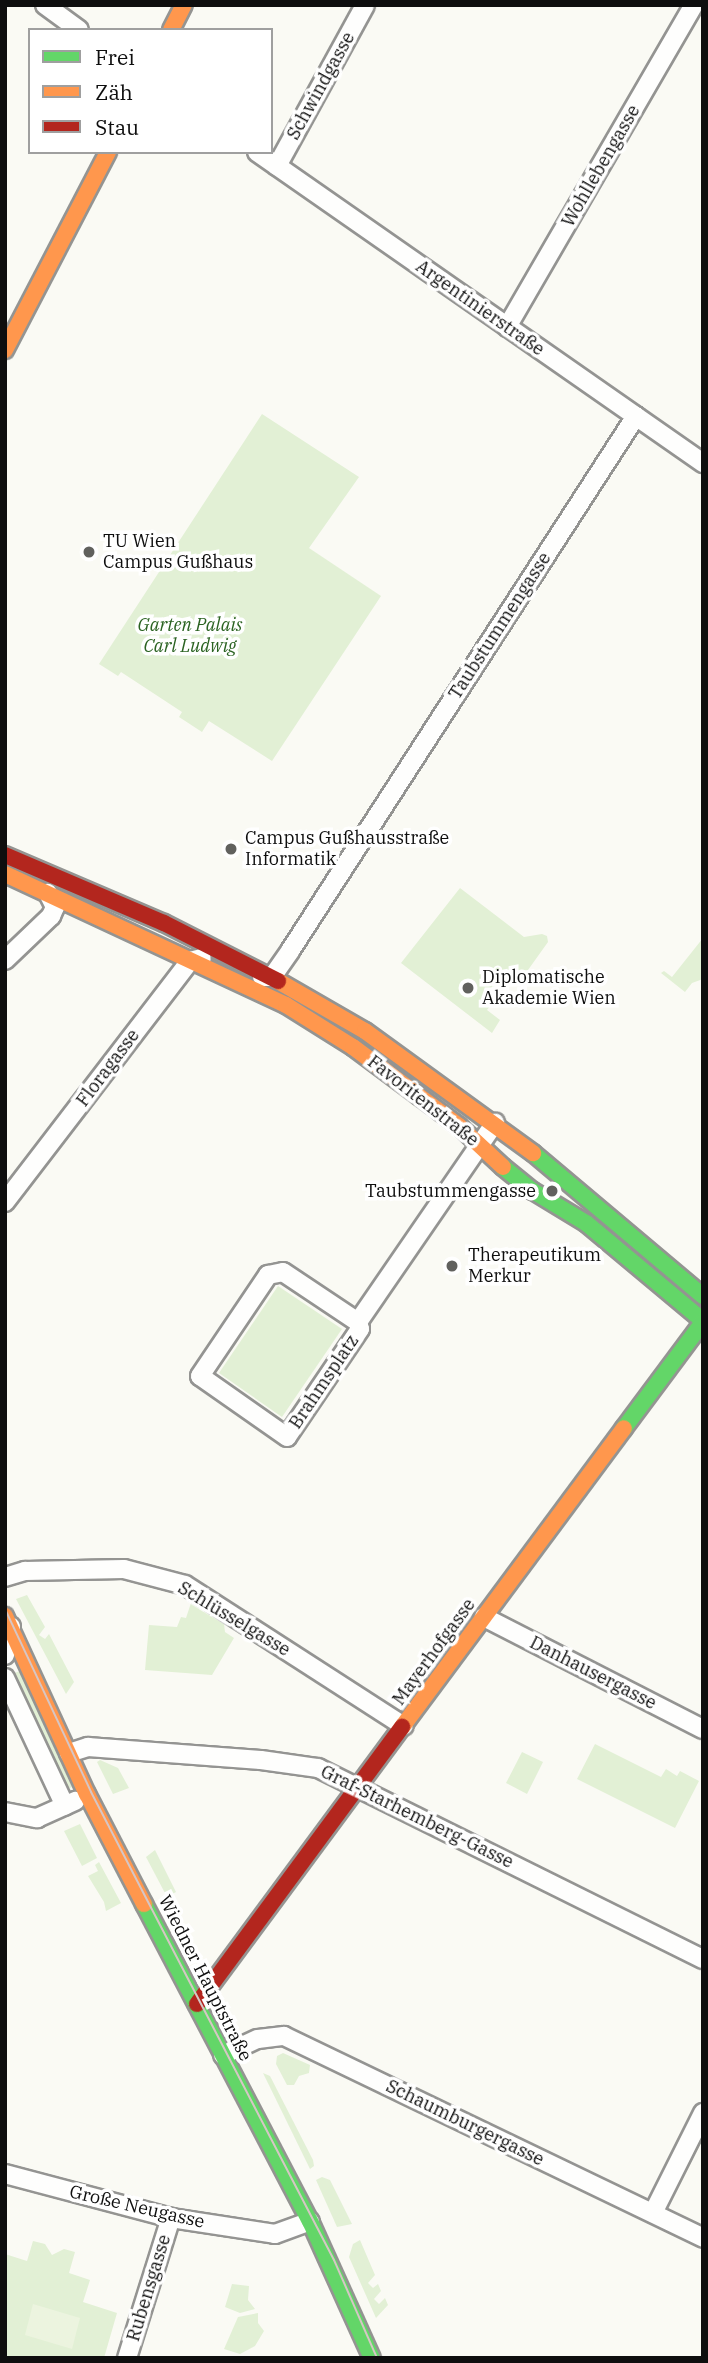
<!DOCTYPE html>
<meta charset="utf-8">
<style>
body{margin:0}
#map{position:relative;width:708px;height:2363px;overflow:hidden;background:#fafaf4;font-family:"IBM Plex Serif",serif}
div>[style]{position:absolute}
.green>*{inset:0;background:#e2f0d5}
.pitch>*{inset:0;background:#ecf4df}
.roads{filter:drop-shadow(2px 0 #949492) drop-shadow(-2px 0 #949492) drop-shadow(0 2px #949492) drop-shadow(0 -2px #949492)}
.street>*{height:18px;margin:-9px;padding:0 9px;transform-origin:9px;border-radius:9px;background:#fefefd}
.fast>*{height:16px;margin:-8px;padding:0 8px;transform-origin:8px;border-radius:8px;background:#63d668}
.slow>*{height:16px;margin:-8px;padding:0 8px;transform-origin:8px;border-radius:8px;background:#ff974d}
.jam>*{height:16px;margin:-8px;padding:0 8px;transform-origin:8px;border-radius:8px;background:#b3261e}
.tram>*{height:2px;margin:-1px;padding:0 1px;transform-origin:1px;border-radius:1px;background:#d6c6c5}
.dots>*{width:19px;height:19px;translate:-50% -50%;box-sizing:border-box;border:4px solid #fff;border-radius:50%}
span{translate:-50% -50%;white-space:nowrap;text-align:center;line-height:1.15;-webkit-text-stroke:7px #fff;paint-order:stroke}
.street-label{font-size:18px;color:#0e0e0e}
.poi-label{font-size:18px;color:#0e0e0e}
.left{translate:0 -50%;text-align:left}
.right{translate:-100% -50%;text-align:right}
.park-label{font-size:18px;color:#2b6322;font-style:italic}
.frame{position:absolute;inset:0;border:7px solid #0e0e0e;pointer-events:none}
.legend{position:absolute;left:28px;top:28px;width:245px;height:126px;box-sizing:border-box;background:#fff;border:2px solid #9f9f9f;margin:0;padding:9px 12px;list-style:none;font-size:21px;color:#0e0e0e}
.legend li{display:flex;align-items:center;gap:14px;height:35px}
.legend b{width:35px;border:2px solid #9f9f9f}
</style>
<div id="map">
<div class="green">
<div style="clip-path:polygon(262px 414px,359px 477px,309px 548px,381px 596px,272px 761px,209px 721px,202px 732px,179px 717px,182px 712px,121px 672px,118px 676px,99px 664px)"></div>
<div style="clip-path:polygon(460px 888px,524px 937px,542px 934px,547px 936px,548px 942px,518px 984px,508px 982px,487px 1010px,500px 1020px,492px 1033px,401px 963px)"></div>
<div style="clip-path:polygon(703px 938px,703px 979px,692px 983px,685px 992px,661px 973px,664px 971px,672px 977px)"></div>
<div style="clip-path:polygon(278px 1286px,342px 1329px,282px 1417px,219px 1373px)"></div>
<div style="clip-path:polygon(27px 1595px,45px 1627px,39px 1635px,45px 1639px,49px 1634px,74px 1682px,66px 1694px,16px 1599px)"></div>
<div style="clip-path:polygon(191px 1603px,224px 1624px,225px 1632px,234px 1638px,212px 1675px,145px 1670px,149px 1625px,177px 1627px,181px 1617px,186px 1618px)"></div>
<div style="clip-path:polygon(457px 1619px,462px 1623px,401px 1706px,396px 1702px)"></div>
<div style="clip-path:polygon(20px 1671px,72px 1787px,70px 1788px,66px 1787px,12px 1678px,12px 1674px)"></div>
<div style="clip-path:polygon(595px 1744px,661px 1777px,666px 1769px,677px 1776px,680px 1771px,699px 1781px,675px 1828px,577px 1779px)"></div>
<div style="clip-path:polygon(522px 1752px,543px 1762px,527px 1794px,506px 1783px)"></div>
<div style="clip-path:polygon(100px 1760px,118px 1768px,129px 1788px,113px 1794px,97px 1762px)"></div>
<div style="clip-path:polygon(80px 1824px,97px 1858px,82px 1866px,64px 1831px)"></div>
<div style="clip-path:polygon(155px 1850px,176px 1892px,169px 1896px,166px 1895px,146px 1857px)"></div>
<div style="clip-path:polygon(99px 1862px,121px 1903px,106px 1911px,104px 1902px,88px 1876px,98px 1871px,95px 1865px)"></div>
<div style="clip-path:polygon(283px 2053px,310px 2065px,309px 2073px,299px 2076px,294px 2085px,287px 2085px,276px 2064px,277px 2056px)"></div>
<div style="clip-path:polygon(263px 2073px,270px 2076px,313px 2160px,314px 2166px,310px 2169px)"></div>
<div style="clip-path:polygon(322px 2177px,330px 2180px,352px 2224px,337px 2227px,316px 2180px)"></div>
<div style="clip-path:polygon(360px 2240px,375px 2275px,368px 2283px,373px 2288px,378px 2284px,381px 2291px,374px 2299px,379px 2304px,385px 2298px,388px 2305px,376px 2318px,349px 2257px,353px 2244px)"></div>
<div style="clip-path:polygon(33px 2241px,45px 2244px,52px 2255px,64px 2249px,75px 2252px,69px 2273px,90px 2280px,83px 2302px,117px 2313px,104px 2358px,5px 2358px,5px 2254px,27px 2261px)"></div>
<div style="clip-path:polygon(232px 2284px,249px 2286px,248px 2300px,255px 2309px,240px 2313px,225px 2307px)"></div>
<div style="clip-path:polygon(258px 2313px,258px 2323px,264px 2331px,255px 2346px,240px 2354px,224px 2349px,238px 2317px)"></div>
</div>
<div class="pitch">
<div style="clip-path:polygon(33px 2304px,80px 2318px,72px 2349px,25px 2335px)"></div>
</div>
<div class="roads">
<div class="street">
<div style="left:45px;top:5px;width:42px;rotate:36.3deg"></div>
<div style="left:257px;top:152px;width:544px;rotate:34.89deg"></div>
<div style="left:277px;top:166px;width:183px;rotate:-61.3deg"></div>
<div style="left:507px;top:327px;width:372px;rotate:-59.9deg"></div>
<div style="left:5px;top:960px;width:64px;rotate:-43.7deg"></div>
<div style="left:51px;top:916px;width:10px;rotate:-66deg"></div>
<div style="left:55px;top:907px;width:16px;rotate:-117deg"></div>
<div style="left:262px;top:977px;width:10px"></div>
<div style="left:272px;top:977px;width:32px;rotate:-55deg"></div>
<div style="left:290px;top:951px;width:637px;rotate:-57.11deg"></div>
<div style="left:5px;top:1202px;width:304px;rotate:-52.5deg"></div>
<div style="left:190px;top:961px;width:12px;rotate:-14deg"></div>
<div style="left:283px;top:1272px;width:90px;rotate:33.7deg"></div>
<div style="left:358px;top:1322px;width:7px;rotate:74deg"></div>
<div style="left:360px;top:1329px;width:130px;rotate:124.1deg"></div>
<div style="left:287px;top:1437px;width:106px;rotate:-145deg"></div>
<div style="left:200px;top:1376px;width:122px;rotate:-56deg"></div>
<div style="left:268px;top:1275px;width:15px;rotate:-11deg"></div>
<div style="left:358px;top:1322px;width:242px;rotate:-55.5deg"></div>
<div style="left:5px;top:1577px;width:21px;rotate:-17deg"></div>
<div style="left:25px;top:1571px;width:99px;rotate:-1.2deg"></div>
<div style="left:124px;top:1569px;width:63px;rotate:14.7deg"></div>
<div style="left:185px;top:1585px;width:260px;rotate:32.8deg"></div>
<div style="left:484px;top:1617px;width:246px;rotate:27.1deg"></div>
<div style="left:5px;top:1655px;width:29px;rotate:-78deg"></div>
<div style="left:5px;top:1678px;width:141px;rotate:64.9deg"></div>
<div style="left:69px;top:1753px;width:20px;rotate:-18deg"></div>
<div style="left:88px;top:1747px;width:173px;rotate:4.3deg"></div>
<div style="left:261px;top:1760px;width:58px;rotate:8deg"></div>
<div style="left:318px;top:1768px;width:430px;rotate:26.4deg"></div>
<div style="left:5px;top:1812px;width:33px;rotate:11deg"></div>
<div style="left:37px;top:1818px;width:42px;rotate:-24.1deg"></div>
<div style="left:223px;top:2055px;width:38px;rotate:-25deg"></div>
<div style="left:258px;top:2039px;width:26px;rotate:-7deg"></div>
<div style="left:284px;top:2036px;width:465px;rotate:25.7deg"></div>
<div style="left:5px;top:2174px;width:172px;rotate:14.8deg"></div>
<div style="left:171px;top:2218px;width:105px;rotate:8.7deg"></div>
<div style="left:275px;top:2234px;width:37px;rotate:-20deg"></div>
<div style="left:653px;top:2213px;width:112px;rotate:-63.4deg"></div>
<div style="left:127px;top:2358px;width:147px;rotate:-72.6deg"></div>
</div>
<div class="fast">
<div style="left:533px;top:1153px;width:222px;rotate:40.1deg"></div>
<div style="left:503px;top:1167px;width:38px;rotate:39deg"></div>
<div style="left:533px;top:1191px;width:62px;rotate:31.1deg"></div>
<div style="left:586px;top:1223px;width:153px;rotate:39.9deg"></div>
<div style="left:624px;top:1428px;width:132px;rotate:-53.3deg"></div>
<div style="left:144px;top:1904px;width:358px;rotate:62.4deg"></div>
<div style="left:310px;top:2221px;width:150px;rotate:65.7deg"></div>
</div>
<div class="slow">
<div style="left:171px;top:30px;width:28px;rotate:-63deg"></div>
<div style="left:5px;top:350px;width:223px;rotate:-62.5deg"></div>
<div style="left:5px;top:874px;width:310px;rotate:25deg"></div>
<div style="left:286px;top:1005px;width:79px;rotate:32.1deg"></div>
<div style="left:353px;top:1047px;width:132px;rotate:36.7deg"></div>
<div style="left:459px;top:1126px;width:60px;rotate:43deg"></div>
<div style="left:278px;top:981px;width:100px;rotate:29.9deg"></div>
<div style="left:365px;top:1031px;width:208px;rotate:36deg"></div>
<div style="left:5px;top:1616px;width:196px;rotate:65.3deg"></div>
<div style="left:87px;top:1794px;width:124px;rotate:62.6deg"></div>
<div style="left:402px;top:1727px;width:372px;rotate:-53.4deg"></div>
</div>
<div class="jam">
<div style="left:5px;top:855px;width:173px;rotate:23.2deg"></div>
<div style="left:164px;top:923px;width:128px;rotate:27deg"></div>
<div style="left:197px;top:2004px;width:345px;rotate:-53.5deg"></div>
</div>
</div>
<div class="tram">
<div style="left:5px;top:1609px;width:202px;rotate:64.8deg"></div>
<div style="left:91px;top:1792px;width:527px;rotate:62.56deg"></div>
<div style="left:334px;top:2260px;width:107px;rotate:66.3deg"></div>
</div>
<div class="dots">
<div style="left:89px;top:552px;background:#61615e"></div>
<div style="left:231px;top:849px;background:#61615e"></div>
<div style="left:468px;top:988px;background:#61615e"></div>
<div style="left:552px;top:1191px;background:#61615e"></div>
<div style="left:452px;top:1266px;background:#61615e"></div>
</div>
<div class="street-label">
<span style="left:321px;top:86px;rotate:-61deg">Schwindgasse</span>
<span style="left:601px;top:166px;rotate:-60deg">Wohllebengasse</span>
<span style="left:480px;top:308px;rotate:35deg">Argentinierstraße</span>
<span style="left:500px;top:626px;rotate:-57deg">Taubstummengasse</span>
<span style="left:108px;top:1068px;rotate:-53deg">Floragasse</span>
<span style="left:423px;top:1101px;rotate:38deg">Favoritenstraße</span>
<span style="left:324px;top:1382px;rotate:-56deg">Brahmsplatz</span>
<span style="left:234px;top:1619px;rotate:31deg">Schlüsselgasse</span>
<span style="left:434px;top:1652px;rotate:-54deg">Mayerhofgasse</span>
<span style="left:593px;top:1673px;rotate:27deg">Danhausergasse</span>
<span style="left:417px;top:1817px;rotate:26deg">Graf-Starhemberg-Gasse</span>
<span style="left:205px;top:1978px;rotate:63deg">Wiedner Hauptstraße</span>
<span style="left:465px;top:2123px;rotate:26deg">Schaumburgergasse</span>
<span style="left:137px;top:2207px;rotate:13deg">Große Neugasse</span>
<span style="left:149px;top:2288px;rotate:-73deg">Rubensgasse</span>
</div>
<div class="poi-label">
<span class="left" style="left:103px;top:552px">TU Wien<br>Campus Gußhaus</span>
<span class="left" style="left:245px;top:849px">Campus Gußhausstraße<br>Informatik</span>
<span class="left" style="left:482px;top:988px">Diplomatische<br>Akademie Wien</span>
<span class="right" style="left:536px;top:1191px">Taubstummengasse</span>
<span class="left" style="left:468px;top:1266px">Therapeutikum<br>Merkur</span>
</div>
<div class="park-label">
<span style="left:190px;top:636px">Garten Palais<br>Carl Ludwig</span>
</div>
<div class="frame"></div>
<ul class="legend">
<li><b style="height:9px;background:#63d668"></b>Frei</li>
<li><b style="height:9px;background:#ff974d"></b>Zäh</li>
<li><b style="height:9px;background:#b3261e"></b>Stau</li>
</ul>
</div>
